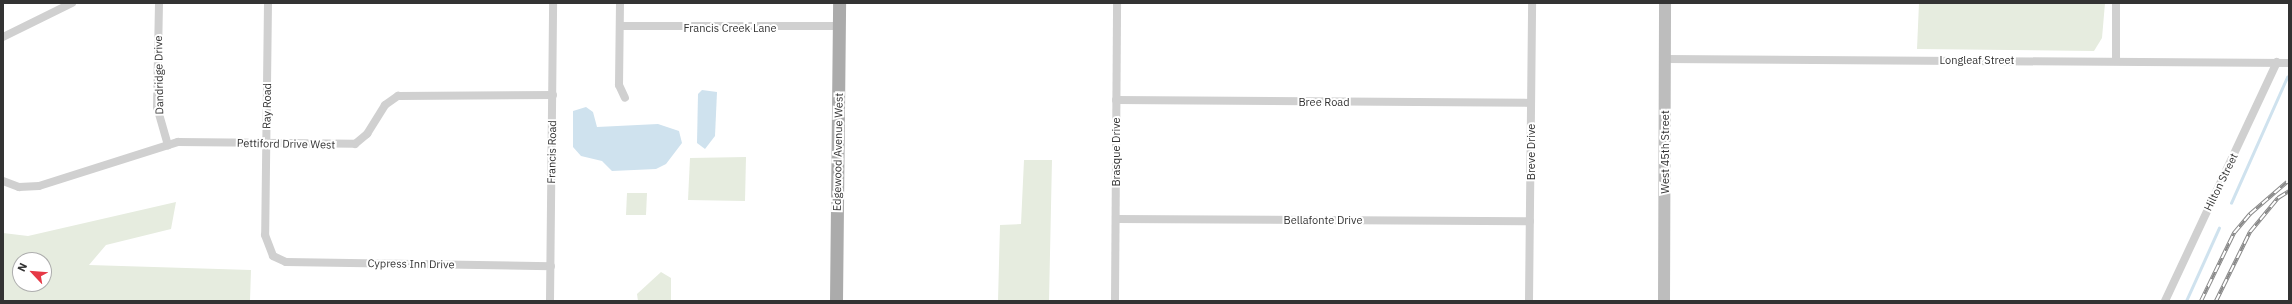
<!DOCTYPE html>
<style>
body{margin:0}
#map{position:relative;width:2292px;height:304px;overflow:hidden;background:#fff;font-family:"IBM Plex Sans",sans-serif}
div>[style]{position:absolute}
.green>*{inset:0;background:#e6ecdf}
.water>*{inset:0;background:#cfe2ee}
.stream>*{height:2.5px;margin:-1.25px;padding:0 1.25px;transform-origin:1.25px;border-radius:1.25px;background:#cfe2ee}
.street>*{height:8px;margin:-4px;padding:0 4px;transform-origin:4px;border-radius:4px;background:#d0d0d0}
.secondary>*{height:12px;margin:-6px;padding:0 6px;transform-origin:6px;border-radius:6px;background:#bdbdbd}
.primary>*{height:13px;margin:-6.5px;padding:0 6.5px;transform-origin:6.5px;border-radius:6.5px;background:#ababab}
.rail>*{height:4px;margin-top:-2px;transform-origin:0;background:repeating-linear-gradient(90deg,#fff 0 8px,#888 0 16px);box-sizing:border-box;border-block:1px solid #888}
span{translate:-50% -50%;white-space:nowrap;text-align:center;line-height:1.15;-webkit-text-stroke:4px #fff;paint-order:stroke}
.street-label{font-size:11px;color:#333}
.frame{position:absolute;inset:0;border:4px solid #333;pointer-events:none}
.north{position:absolute;left:12px;top:252px;width:40px;height:40px;box-sizing:border-box;background:#fff;border:1px solid #adadad;border-radius:50%;rotate:296deg;font-size:11px;font-weight:700;line-height:16px;text-align:center;color:#333}
.north::after{content:'';display:block;margin:auto;width:14px;height:18px;background:#e63946;clip-path:polygon(50% 0,100% 100%,50% 72%,0 100%)}
</style>
<div id="map">
<div class="green">
<div style="clip-path:polygon(1919px 3px,2105px 3px,2102px 38px,2094px 51px,1917px 49px)"></div>
<div style="clip-path:polygon(746px 157px,745px 201px,688px 200px,690px 158px)"></div>
<div style="clip-path:polygon(1024px 160px,1052px 160px,1049px 301px,998px 301px,1000px 225px,1021px 224px)"></div>
<div style="clip-path:polygon(627px 193px,647px 193px,646px 215px,626px 215px)"></div>
<div style="clip-path:polygon(evenodd,176px 202px,171px 229px,106px 245px,89px 265px,251px 270px,250px 301px,3px 301px,3px 233px,28px 236px,176px 202px,20px 260px,44px 260px,44px 284px,20px 284px,20px 260px)"></div>
<div style="clip-path:polygon(661px 272px,671px 278px,671px 300px,638px 301px,637px 294px)"></div>
</div>
<div class="water">
<div style="clip-path:polygon(702px 90px,717px 92px,715px 136px,705px 149px,697px 143px,698px 94px)"></div>
<div style="clip-path:polygon(586px 107px,593px 112px,597px 127px,658px 124px,679px 131px,682px 143px,666px 164px,656px 169px,612px 171px,602px 161px,581px 156px,573px 147px,573px 111px)"></div>
</div>
<div class="stream">
<div style="left:2231px;top:203px;width:138px;rotate:-66deg"></div>
<div style="left:2186px;top:301px;width:80px;rotate:-65.7deg"></div>
</div>
<div class="street">
<div style="left:159px;top:3px;width:104px;rotate:91.1deg"></div>
<div style="left:157px;top:107px;width:40px;rotate:74deg"></div>
<div style="left:268px;top:3px;width:232px;rotate:90.7deg"></div>
<div style="left:265px;top:235px;width:22px;rotate:69deg"></div>
<div style="left:273px;top:256px;width:14px;rotate:25deg"></div>
<div style="left:286px;top:262px;width:265px;rotate:0.9deg"></div>
<div style="left:620px;top:3px;width:82px;rotate:90.7deg"></div>
<div style="left:619px;top:85px;width:14px;rotate:65deg"></div>
<div style="left:620px;top:26px;width:219px"></div>
<div style="left:3px;top:37px;width:77px;rotate:-26.2deg"></div>
<div style="left:1666px;top:59px;width:623px;rotate:0.37deg"></div>
<div style="left:2116px;top:61px;width:58px;rotate:-90deg"></div>
<div style="left:1116px;top:100px;width:415px;rotate:0.4deg"></div>
<div style="left:3px;top:181px;width:17px;rotate:21deg"></div>
<div style="left:19px;top:187px;width:20px;rotate:-3deg"></div>
<div style="left:39px;top:186px;width:146px;rotate:-17.6deg"></div>
<div style="left:178px;top:142px;width:177px;rotate:0.6deg"></div>
<div style="left:355px;top:144px;width:16px;rotate:-40deg"></div>
<div style="left:367px;top:134px;width:34px;rotate:-58deg"></div>
<div style="left:385px;top:105px;width:16px;rotate:-35deg"></div>
<div style="left:398px;top:96px;width:155px;rotate:-0.4deg"></div>
<div style="left:1116px;top:219px;width:414px;rotate:0.3deg"></div>
<div style="left:550px;top:301px;width:298px;rotate:-89.4deg"></div>
<div style="left:1115px;top:301px;width:298px;rotate:-89.6deg"></div>
<div style="left:1529px;top:301px;width:298px;rotate:-89.4deg"></div>
<div style="left:2165px;top:301px;width:264px;rotate:-64.9deg"></div>
</div>
<div class="secondary">
<div style="left:1664px;top:301px;width:298px;rotate:-89.8deg"></div>
</div>
<div class="primary">
<div style="left:836px;top:301px;width:298px;rotate:-89.4deg"></div>
</div>
<div class="rail">
<div style="left:2201px;top:301px;width:76px;rotate:-64.1deg"></div>
<div style="left:2234px;top:233px;width:25px;rotate:-50deg"></div>
<div style="left:2250px;top:214px;width:49px;rotate:-40.9deg"></div>
<div style="left:2216px;top:301px;width:77px;rotate:-63.8deg"></div>
<div style="left:2250px;top:232px;width:44px;rotate:-50.5deg"></div>
<div style="left:2278px;top:198px;width:13px;rotate:-32deg"></div>
</div>
<div class="street-label">
<span style="left:730px;top:28px">Francis Creek Lane</span>
<span style="left:1977px;top:60px">Longleaf Street</span>
<span style="left:159px;top:75px;rotate:-91deg">Dandridge Drive</span>
<span style="left:1324px;top:102px">Bree Road</span>
<span style="left:267px;top:106px;rotate:-89deg">Ray Road</span>
<span style="left:286px;top:144px;rotate:1deg">Pettiford Drive West</span>
<span style="left:552px;top:152px;rotate:-89deg">Francis Road</span>
<span style="left:838px;top:152px;rotate:-89deg">Edgewood Avenue West</span>
<span style="left:1116px;top:152px;rotate:-90deg">Brasque Drive</span>
<span style="left:1531px;top:152px;rotate:-90deg">Breve Drive</span>
<span style="left:1665px;top:152px;rotate:-90deg">West 45th Street</span>
<span style="left:2221px;top:182px;rotate:-64deg">Hilton Street</span>
<span style="left:1323px;top:220px">Bellafonte Drive</span>
<span style="left:411px;top:264px;rotate:1deg">Cypress Inn Drive</span>
</div>
<div class="frame"></div>
<div class="north">N</div>
</div>
